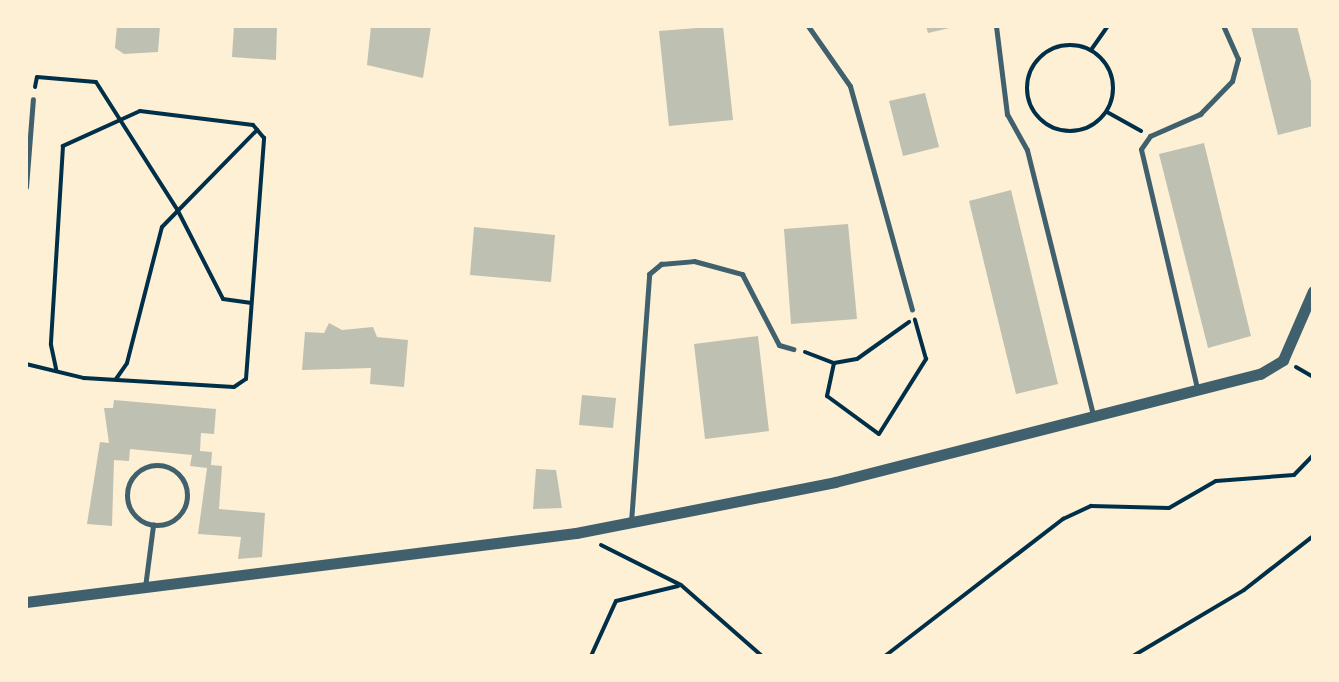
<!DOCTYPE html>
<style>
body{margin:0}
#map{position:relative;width:1339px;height:682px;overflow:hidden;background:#fdf0d5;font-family:"Titillium Web",sans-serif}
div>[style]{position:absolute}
.building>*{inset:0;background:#bec0b2}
.path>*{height:4px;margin:-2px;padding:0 2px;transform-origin:2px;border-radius:2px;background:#003049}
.path>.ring{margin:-2px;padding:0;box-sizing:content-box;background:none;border:4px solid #003049;border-radius:50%}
.service>*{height:5px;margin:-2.5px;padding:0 2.5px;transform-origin:2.5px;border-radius:2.5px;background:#3f606c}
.service>.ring{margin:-2.5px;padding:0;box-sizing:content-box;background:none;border:5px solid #3f606c;border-radius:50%}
.tertiary>*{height:11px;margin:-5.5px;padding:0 5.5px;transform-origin:5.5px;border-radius:5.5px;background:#3f606c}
span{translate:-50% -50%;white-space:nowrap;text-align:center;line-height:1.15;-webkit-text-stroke:8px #fdf0d5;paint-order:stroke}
.frame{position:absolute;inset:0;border:28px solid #fdf0d5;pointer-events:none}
</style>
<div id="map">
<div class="building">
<div style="clip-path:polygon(117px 26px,160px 26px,158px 52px,124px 54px,115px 48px)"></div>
<div style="clip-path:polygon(234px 26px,277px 26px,276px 60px,232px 57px)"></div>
<div style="clip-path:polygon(371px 26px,431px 26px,423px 78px,367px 65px)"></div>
<div style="clip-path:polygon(723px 26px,733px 120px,669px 126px,659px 31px)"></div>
<div style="clip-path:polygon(926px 26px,954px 26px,954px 27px,928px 33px)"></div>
<div style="clip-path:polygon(1251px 26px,1297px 26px,1313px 89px,1313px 126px,1278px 135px)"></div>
<div style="clip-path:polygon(925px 93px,939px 147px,903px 156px,889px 101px)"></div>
<div style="clip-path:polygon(1204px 143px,1251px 336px,1208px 348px,1159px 154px)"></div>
<div style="clip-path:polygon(1011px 190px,1058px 384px,1016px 394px,969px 201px)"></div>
<div style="clip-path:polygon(848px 224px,857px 319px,791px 324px,784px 229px)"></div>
<div style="clip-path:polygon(474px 227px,555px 235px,551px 282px,470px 275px)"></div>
<div style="clip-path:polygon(329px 323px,342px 330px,373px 327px,377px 337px,408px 340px,404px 387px,370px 384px,371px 368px,302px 370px,305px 332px,324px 333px)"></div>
<div style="clip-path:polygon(758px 336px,769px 431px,705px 439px,694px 344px)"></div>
<div style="clip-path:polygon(582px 395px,616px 398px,613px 428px,579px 425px)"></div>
<div style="clip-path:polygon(114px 400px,216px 409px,214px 434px,201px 433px,200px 451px,212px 452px,211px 465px,222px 466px,219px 509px,265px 513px,262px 557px,238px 559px,241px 537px,198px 534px,207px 468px,190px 466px,192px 455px,130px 449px,129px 461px,114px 460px,112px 526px,87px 524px,100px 442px,109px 443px,104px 408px,113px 408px)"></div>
<div style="clip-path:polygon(536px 469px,556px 470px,562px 508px,533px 509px)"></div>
</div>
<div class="path">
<div class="ring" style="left:1027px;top:45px;width:82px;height:82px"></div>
<div style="left:1091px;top:50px;width:29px;rotate:-55deg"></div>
<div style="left:35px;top:87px;width:10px;rotate:-79deg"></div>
<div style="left:37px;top:77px;width:59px;rotate:4.8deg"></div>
<div style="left:96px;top:82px;width:151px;rotate:57.5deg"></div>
<div style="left:177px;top:209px;width:101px;rotate:62.9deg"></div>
<div style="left:223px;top:299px;width:27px;rotate:8deg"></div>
<div style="left:1107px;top:112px;width:39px;rotate:29deg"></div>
<div style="left:805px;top:352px;width:31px;rotate:21deg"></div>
<div style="left:834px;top:363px;width:23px;rotate:-10deg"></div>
<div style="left:857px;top:359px;width:64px;rotate:-35.4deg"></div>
<div style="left:834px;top:363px;width:34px;rotate:102deg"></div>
<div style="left:827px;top:396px;width:64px;rotate:36.2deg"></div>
<div style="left:879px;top:434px;width:89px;rotate:-57.9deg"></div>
<div style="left:926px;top:359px;width:41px;rotate:-105.8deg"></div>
<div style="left:26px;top:364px;width:60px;rotate:13.6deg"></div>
<div style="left:84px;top:378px;width:150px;rotate:3.4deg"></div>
<div style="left:234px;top:387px;width:14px;rotate:-34deg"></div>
<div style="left:246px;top:379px;width:242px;rotate:-85.7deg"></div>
<div style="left:264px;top:138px;width:17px;rotate:-130deg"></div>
<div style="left:253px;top:125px;width:114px;rotate:-172.9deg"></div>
<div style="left:140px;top:111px;width:85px;rotate:155.6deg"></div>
<div style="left:63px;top:146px;width:199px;rotate:93.5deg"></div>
<div style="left:51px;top:345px;width:25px;rotate:78deg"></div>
<div style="left:1296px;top:367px;width:20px;rotate:30deg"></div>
<div style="left:116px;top:379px;width:19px;rotate:-55deg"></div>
<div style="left:127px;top:363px;width:140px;rotate:-75.6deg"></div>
<div style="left:162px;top:227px;width:136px;rotate:-45.6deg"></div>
<div style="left:601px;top:545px;width:89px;rotate:26.6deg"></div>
<div style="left:681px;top:585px;width:108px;rotate:41.2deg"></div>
<div style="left:591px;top:656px;width:60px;rotate:-65.6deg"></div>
<div style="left:616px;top:601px;width:64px;rotate:-13.6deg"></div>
<div style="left:885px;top:656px;width:225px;rotate:-37.6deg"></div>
<div style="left:1063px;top:519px;width:31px;rotate:-25deg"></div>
<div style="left:1091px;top:506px;width:78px;rotate:1.5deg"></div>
<div style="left:1169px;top:508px;width:54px;rotate:-29.9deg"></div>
<div style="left:1216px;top:481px;width:78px;rotate:-4.4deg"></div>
<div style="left:1294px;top:475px;width:28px;rotate:-46deg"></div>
<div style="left:1133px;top:656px;width:129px;rotate:-30.7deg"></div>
<div style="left:1244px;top:590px;width:88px;rotate:-38deg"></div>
</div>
<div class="service">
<div style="left:808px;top:26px;width:73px;rotate:55deg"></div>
<div style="left:850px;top:86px;width:232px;rotate:74.5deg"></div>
<div style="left:996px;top:26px;width:89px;rotate:82.9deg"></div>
<div style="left:1007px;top:114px;width:41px;rotate:60.9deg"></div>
<div style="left:1027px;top:150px;width:272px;rotate:76deg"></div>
<div style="left:26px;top:187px;width:88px;rotate:-85.5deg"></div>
<div style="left:1197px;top:388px;width:245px;rotate:-103.2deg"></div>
<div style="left:1141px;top:149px;width:16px;rotate:-55deg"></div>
<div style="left:1150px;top:136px;width:55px;rotate:-23.7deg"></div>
<div style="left:1200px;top:114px;width:46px;rotate:-45.9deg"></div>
<div style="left:1232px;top:81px;width:23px;rotate:-75deg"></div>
<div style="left:1238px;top:59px;width:36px;rotate:-114deg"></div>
<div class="ring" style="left:127px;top:465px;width:55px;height:55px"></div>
<div style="left:631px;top:522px;width:249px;rotate:-85.8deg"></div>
<div style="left:649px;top:274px;width:16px;rotate:-40deg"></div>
<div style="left:661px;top:264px;width:33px;rotate:-5deg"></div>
<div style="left:694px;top:261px;width:50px;rotate:15.2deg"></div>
<div style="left:742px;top:274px;width:80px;rotate:62.5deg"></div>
<div style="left:779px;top:345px;width:15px;rotate:16deg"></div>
<div style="left:145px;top:587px;width:63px;rotate:-82.6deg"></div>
</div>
<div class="tertiary">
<div style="left:26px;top:602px;width:554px;rotate:-7.15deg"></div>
<div style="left:576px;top:533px;width:264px;rotate:-11.1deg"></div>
<div style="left:835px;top:482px;width:439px;rotate:-14.3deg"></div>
<div style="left:1260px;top:374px;width:27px;rotate:-31deg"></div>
<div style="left:1283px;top:360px;width:75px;rotate:-66.5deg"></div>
</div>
<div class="frame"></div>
</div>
